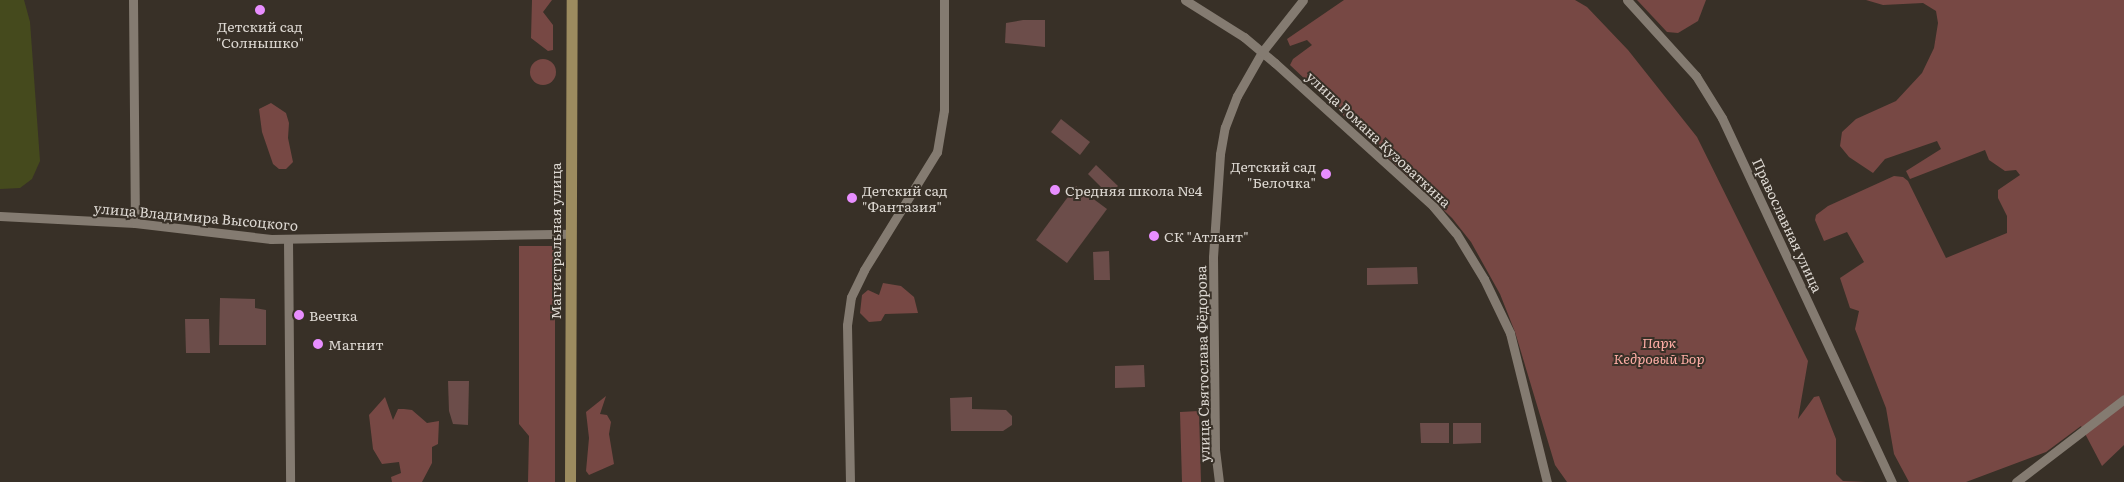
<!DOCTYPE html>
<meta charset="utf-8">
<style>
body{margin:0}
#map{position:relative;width:2124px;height:482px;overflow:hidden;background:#383027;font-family:Literata,serif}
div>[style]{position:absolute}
.green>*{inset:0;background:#6c4d4a}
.forest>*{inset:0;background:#774844}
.round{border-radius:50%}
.water>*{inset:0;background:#454a1d}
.minor>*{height:9px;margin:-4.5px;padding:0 4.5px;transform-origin:4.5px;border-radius:4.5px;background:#847b71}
.major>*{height:11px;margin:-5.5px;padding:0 5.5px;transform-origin:5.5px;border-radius:5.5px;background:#9c8b5f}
.dots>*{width:14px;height:14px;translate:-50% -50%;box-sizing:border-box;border:2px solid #383027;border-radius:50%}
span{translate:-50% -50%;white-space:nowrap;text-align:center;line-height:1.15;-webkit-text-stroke:4px #383027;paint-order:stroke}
.poi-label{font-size:14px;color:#ddd8d2}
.right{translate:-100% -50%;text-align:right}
.left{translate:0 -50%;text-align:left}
.street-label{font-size:14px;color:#ddd8d2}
.park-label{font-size:14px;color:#fdada5;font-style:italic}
</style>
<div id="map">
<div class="green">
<div style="clip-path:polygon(1023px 20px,1045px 20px,1045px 47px,1005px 43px,1006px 23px)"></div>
<div style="clip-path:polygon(1061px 119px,1090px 142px,1080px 155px,1051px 132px)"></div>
<div style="clip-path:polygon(1096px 165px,1118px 186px,1109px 195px,1088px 174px)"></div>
<div style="clip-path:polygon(1076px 186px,1107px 209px,1067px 263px,1036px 240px)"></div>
<div style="clip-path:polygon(1109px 251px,1110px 280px,1094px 280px,1093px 252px)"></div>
<div style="clip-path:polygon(1417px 267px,1418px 284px,1367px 285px,1367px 268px)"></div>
<div style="clip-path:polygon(220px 298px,255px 299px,255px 308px,266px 310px,266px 345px,219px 345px)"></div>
<div style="clip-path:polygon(185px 319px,209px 319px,210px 353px,186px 353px)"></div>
<div style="clip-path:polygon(1144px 365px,1145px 387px,1115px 388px,1115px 366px)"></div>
<div style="clip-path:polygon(448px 381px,469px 381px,468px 425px,453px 424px,449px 411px)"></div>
<div style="clip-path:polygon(972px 397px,972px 409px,1006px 410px,1012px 416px,1012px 425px,1003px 431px,951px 431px,950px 398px)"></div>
<div style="clip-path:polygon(1420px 423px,1449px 423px,1449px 443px,1421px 443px)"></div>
<div style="clip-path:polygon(1453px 423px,1481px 423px,1481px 443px,1453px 444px)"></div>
</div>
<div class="forest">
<div style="clip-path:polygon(532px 0,552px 0,543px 12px,553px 25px,553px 50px,548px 51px,531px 38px)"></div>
<div style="clip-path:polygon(1344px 0,1575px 0,1587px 7px,1628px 50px,1697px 137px,1808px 361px,1798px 419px,1814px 397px,1819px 396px,1836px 439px,1836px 474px,1843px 481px,1866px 482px,1567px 482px,1555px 465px,1515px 332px,1500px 294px,1471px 242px,1452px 218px,1290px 65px,1293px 59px,1312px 45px,1307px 40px,1290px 46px,1287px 39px)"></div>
<div style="clip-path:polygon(1637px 0,1706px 0,1698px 21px,1678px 33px,1667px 32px)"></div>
<div style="clip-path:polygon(1866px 0,2124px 0,2124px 445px,2102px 466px,2081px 426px,2046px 452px,1966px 482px,1909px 482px,1894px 454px,1886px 408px,1855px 329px,1859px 311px,1850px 308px,1840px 278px,1864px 262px,1847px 232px,1824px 241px,1815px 220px,1816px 215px,1828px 206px,1894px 176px,1903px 177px,1908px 181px,1946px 258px,2007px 233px,2007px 216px,1998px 198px,1998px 190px,2020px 175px,2016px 170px,2005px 171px,1989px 160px,1985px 150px,1910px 179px,1906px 171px,1941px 149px,1937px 141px,1885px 159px,1873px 173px,1849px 157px,1840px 146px,1842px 132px,1856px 119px,1896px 101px,1922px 73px,1934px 48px,1938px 23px,1936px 11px,1923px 3px,1883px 5px)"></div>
<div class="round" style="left:530px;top:59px;width:26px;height:26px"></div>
<div style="clip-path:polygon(271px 103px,286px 113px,289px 123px,288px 138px,293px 162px,286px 169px,279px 169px,273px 164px,262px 132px,259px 109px)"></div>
<div style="clip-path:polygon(519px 246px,555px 246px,555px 482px,528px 482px,529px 436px,519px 424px)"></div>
<div style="clip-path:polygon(883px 283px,901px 286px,914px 297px,918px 313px,885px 314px,881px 321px,869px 322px,860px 313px,862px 295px,868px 290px,879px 295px)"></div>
<div style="clip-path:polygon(606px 396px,600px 414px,607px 415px,611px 422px,609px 434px,614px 464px,589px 475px,586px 471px,589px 438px,586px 412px)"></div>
<div style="clip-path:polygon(385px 397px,393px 420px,398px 409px,404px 409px,412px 410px,427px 423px,439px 421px,438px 444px,432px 447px,432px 463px,422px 482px,392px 482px,391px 477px,401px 473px,399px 462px,382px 464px,373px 449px,369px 415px)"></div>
<div style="clip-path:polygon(1199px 411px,1201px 482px,1182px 482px,1180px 412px)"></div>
</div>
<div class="water">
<div style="clip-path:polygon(0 0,24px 0,30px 22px,40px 161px,32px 179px,20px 188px,0 189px)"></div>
</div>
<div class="minor">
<div style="left:133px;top:0;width:223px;rotate:89.5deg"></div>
<div style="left:1185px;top:0;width:70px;rotate:32.1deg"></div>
<div style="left:1244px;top:37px;width:40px;rotate:40deg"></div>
<div style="left:1275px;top:63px;width:213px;rotate:42.1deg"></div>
<div style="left:1433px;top:206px;width:35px;rotate:50deg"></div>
<div style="left:1456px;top:233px;width:54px;rotate:58.7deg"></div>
<div style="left:1484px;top:279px;width:60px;rotate:64.3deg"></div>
<div style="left:1510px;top:333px;width:154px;rotate:76.1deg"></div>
<div style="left:1627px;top:0;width:103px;rotate:47.8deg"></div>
<div style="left:1696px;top:76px;width:49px;rotate:58.2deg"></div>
<div style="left:1722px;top:118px;width:402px;rotate:65deg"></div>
<div style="left:0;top:216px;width:135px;rotate:3deg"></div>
<div style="left:135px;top:223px;width:137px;rotate:6.7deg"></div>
<div style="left:271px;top:239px;width:299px;rotate:-1deg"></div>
<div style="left:288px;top:240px;width:242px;rotate:89.5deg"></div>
<div style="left:850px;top:482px;width:157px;rotate:-91.1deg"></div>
<div style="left:847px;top:325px;width:28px;rotate:-82deg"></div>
<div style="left:851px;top:297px;width:30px;rotate:-64deg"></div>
<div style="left:864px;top:270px;width:139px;rotate:-58.3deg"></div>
<div style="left:937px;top:152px;width:43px;rotate:-80.5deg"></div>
<div style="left:944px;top:110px;width:110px;rotate:-90deg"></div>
<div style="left:1219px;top:482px;width:34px;rotate:-97deg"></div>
<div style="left:1215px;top:448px;width:191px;rotate:-90.6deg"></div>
<div style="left:1213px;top:257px;width:103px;rotate:-86.1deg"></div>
<div style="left:1220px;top:154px;width:27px;rotate:-80deg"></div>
<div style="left:1225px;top:127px;width:33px;rotate:-69deg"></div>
<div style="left:1237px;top:96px;width:51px;rotate:-60.4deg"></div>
<div style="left:1262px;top:52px;width:66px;rotate:-51.7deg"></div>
<div style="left:2016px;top:482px;width:136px;rotate:-37.5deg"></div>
</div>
<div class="major">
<div style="left:570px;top:482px;width:482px;rotate:-89.8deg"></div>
</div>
<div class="dots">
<div style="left:260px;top:10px;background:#e88eff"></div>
<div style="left:1326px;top:174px;background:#e88eff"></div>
<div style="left:1055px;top:190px;background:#e88eff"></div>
<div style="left:852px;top:198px;background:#e88eff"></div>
<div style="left:1154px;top:236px;background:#e88eff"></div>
<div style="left:299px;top:315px;background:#e88eff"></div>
<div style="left:318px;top:344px;background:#e88eff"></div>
</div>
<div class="poi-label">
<span style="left:260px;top:34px">Детский сад<br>"Солнышко"</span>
<span class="right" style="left:1316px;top:174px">Детский сад<br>"Белочка"</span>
<span class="left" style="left:862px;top:198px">Детский сад<br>"Фантазия"</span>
<span class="left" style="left:1065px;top:190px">Средняя школа №4</span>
<span class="left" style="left:1164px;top:236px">СК "Атлант"</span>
<span class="left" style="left:309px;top:315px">Веечка</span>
<span class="left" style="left:328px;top:344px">Магнит</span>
</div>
<div class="street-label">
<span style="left:1379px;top:139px;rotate:43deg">улица Романа Кузоваткина</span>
<span style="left:196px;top:216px;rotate:5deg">улица Владимира Высоцкого</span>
<span style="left:1788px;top:225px;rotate:65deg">Православная улица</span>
<span style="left:555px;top:241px;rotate:-90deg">Магистральная улица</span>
<span style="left:1202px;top:364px;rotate:-91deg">улица Святослава Фёдорова</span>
</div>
<div class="park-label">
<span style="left:1659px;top:350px">Парк<br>Кедровый Бор</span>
</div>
</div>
